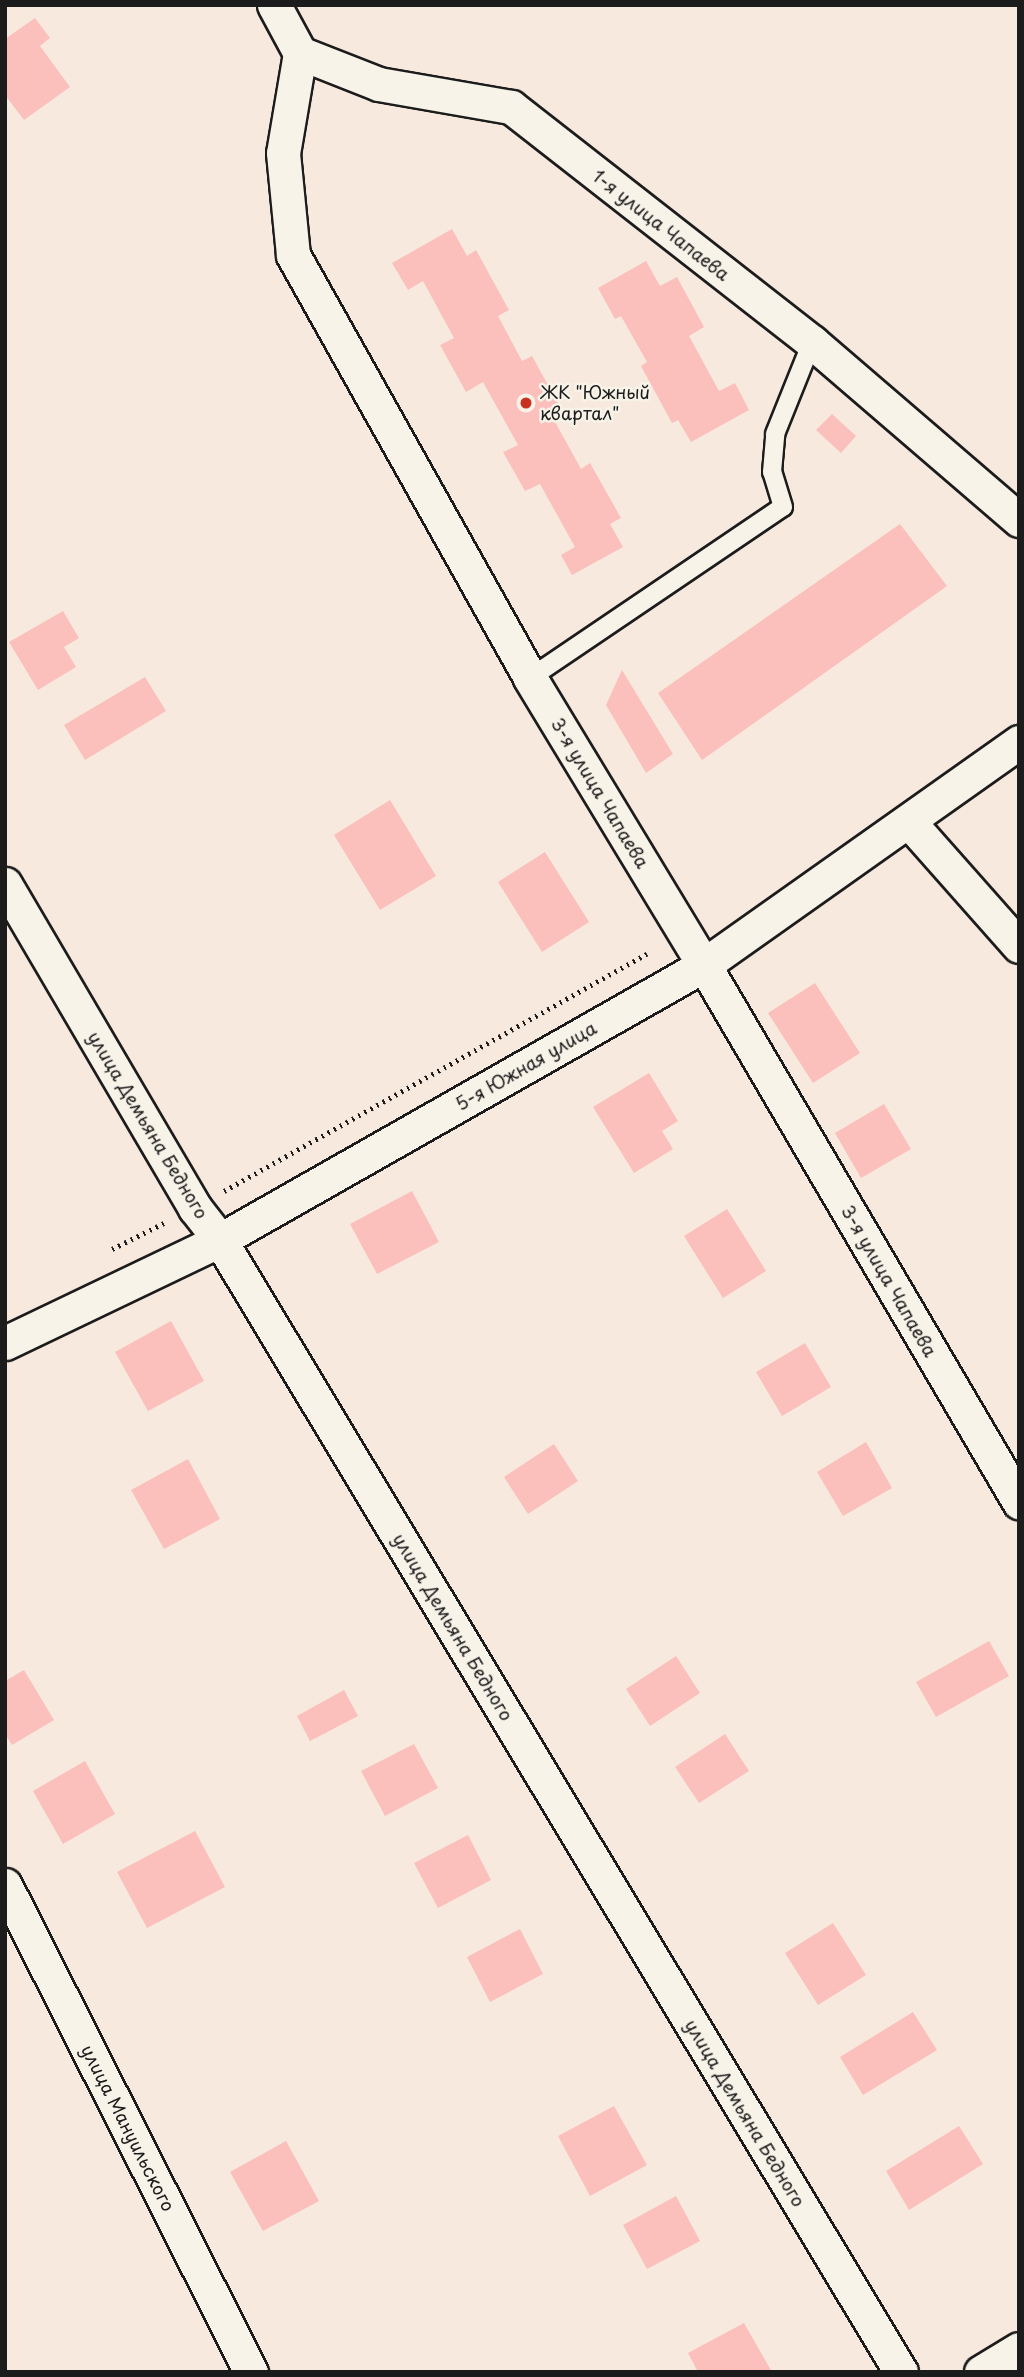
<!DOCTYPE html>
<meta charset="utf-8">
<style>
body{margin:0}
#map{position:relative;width:1024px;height:2377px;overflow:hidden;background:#f8e9df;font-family:"Playpen Sans",sans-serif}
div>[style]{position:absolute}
.building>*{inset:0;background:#fbbfbc}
.path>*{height:4.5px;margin-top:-2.25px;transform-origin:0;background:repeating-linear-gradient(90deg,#1c1c1c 0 2px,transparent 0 7px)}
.roads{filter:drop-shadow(2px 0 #1c1c1c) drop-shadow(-2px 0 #1c1c1c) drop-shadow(0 2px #1c1c1c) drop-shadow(0 -2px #1c1c1c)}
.service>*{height:18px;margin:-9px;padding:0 9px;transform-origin:9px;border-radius:9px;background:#f7f3e8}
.minor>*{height:33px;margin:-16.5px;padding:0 16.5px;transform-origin:16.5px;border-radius:16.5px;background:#f7f3e8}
.dots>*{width:19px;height:19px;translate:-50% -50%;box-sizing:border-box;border:4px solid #f7f3e8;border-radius:50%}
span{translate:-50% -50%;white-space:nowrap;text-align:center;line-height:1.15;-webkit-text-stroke:5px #f7f3e8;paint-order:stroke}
.street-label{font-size:18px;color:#1c1c1c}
.poi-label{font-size:18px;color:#1c1c1c}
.left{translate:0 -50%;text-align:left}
.frame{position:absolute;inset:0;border:7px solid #1c1c1c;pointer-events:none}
</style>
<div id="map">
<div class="building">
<div style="clip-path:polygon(35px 18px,50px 38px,40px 46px,70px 87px,24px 120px,5px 95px,5px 39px)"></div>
<div style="clip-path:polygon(452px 229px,467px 256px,476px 250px,509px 310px,498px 316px,522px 361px,532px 356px,564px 414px,554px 420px,581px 469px,590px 463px,621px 518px,610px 524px,623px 547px,572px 575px,561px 555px,575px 547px,540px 484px,525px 491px,503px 452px,518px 445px,483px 382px,466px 392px,440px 345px,454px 338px,423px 281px,408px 290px,392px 263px)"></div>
<div style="clip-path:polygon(646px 261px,660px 286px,677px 277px,704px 327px,689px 336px,719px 391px,735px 383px,749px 410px,691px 442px,678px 420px,672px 423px,641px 366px,647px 362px,621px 316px,615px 319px,598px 288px)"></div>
<div style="clip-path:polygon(832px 414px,856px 436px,841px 453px,816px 430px)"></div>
<div style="clip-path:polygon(900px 524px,947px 586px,702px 760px,658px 693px)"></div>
<div style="clip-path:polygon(63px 611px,79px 638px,64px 647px,76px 667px,38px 690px,9px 642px)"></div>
<div style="clip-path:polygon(622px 670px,673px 754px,646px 773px,606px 705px)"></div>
<div style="clip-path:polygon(145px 677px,166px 711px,85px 760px,64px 725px)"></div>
<div style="clip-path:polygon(390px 800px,436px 876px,380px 910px,334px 835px)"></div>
<div style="clip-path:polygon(545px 852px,589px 922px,542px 952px,498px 882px)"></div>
<div style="clip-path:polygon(815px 983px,860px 1053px,813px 1083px,768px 1013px)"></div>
<div style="clip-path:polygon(649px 1073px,678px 1121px,662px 1131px,673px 1149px,634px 1173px,593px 1107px)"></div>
<div style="clip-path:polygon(884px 1104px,911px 1149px,861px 1178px,835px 1133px)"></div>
<div style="clip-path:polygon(412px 1191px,439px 1242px,377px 1274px,350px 1224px)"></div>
<div style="clip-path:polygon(727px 1209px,766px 1271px,723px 1298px,684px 1236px)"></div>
<div style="clip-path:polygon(171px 1321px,204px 1381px,148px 1411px,115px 1352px)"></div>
<div style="clip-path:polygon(805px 1343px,831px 1387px,782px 1416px,756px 1372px)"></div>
<div style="clip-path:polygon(866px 1442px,892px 1488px,843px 1516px,817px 1472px)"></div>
<div style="clip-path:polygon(554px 1444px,578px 1481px,528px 1514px,504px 1477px)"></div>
<div style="clip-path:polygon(188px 1459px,220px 1519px,164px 1549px,131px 1490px)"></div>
<div style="clip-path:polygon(989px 1641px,1009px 1676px,936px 1717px,916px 1682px)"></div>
<div style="clip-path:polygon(676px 1656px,700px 1693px,650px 1726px,626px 1689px)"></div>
<div style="clip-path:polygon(24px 1670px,54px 1720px,12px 1745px,5px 1734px,5px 1681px)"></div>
<div style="clip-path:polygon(344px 1690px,358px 1716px,310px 1741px,297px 1716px)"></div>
<div style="clip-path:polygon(725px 1734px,749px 1771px,699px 1803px,675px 1767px)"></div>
<div style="clip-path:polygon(414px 1744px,438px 1788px,385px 1816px,361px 1771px)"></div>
<div style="clip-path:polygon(85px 1761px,115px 1814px,63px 1844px,33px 1791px)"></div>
<div style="clip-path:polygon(195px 1831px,225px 1887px,147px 1928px,117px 1872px)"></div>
<div style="clip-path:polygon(468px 1835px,491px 1880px,438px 1908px,414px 1863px)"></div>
<div style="clip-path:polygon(833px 1923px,866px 1975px,818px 2005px,785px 1953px)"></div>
<div style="clip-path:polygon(520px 1929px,543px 1974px,490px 2002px,467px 1957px)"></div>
<div style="clip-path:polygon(913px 2012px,937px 2050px,863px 2095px,840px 2057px)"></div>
<div style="clip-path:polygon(614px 2106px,647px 2165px,590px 2196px,558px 2136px)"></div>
<div style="clip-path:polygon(959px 2126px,983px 2164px,909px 2210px,886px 2171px)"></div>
<div style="clip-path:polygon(286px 2141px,319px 2201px,263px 2231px,230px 2172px)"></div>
<div style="clip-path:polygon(676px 2196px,700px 2241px,647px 2269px,623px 2225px)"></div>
<div style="clip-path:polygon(744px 2323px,772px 2372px,698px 2372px,688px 2353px)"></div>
</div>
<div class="path">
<div style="left:224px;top:1191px;width:485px;rotate:-29.3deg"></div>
<div style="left:112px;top:1249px;width:58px;rotate:-26.6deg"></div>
</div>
<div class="roads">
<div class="service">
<div style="left:530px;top:678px;width:305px;rotate:-34.1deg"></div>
<div style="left:783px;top:507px;width:37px;rotate:-107deg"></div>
<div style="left:772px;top:472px;width:38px;rotate:-85deg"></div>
<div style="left:775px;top:434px;width:99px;rotate:-68.1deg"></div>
</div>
<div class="minor">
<div style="left:274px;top:5px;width:55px;rotate:61.6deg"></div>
<div style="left:300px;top:53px;width:85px;rotate:21.4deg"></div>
<div style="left:379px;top:84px;width:134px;rotate:9.9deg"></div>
<div style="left:511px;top:107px;width:382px;rotate:38deg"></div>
<div style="left:812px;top:342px;width:273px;rotate:40.7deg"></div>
<div style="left:300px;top:53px;width:101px;rotate:99.6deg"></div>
<div style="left:283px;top:153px;width:102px;rotate:84.4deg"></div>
<div style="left:293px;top:255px;width:485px;rotate:60.7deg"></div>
<div style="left:530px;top:678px;width:336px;rotate:58.8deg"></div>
<div style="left:704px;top:965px;width:623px;rotate:59.6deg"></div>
<div style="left:910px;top:823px;width:164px;rotate:48.5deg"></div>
<div style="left:5px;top:884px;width:376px;rotate:59.6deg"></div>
<div style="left:195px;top:1208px;width:41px;rotate:52deg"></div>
<div style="left:220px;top:1240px;width:1321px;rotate:58.97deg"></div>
<div style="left:5px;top:1343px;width:238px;rotate:-25.6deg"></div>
<div style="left:220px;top:1240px;width:557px;rotate:-29.6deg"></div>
<div style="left:704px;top:965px;width:386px;rotate:-35.3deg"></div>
<div style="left:5px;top:1885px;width:546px;rotate:63.2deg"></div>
<div style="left:981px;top:2372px;width:44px;rotate:-31.2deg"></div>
</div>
</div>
<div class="dots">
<div style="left:526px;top:403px;background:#c8321e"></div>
</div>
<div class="street-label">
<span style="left:661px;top:225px;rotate:38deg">1-я улица Чапаева</span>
<span style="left:600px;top:793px;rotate:59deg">3-я улица Чапаева</span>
<span style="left:526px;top:1066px;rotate:-30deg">5-я Южная улица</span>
<span style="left:148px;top:1125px;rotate:59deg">улица Демьяна Бедного</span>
<span style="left:889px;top:1281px;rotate:60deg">3-я улица Чапаева</span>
<span style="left:453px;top:1627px;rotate:59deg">улица Демьяна Бедного</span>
<span style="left:745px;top:2113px;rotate:59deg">улица Демьяна Бедного</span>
<span style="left:128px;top:2128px;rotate:63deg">улица Мануильского</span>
</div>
<div class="poi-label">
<span class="left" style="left:540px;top:403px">ЖК "Южный<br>квартал"</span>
</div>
<div class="frame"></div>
</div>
